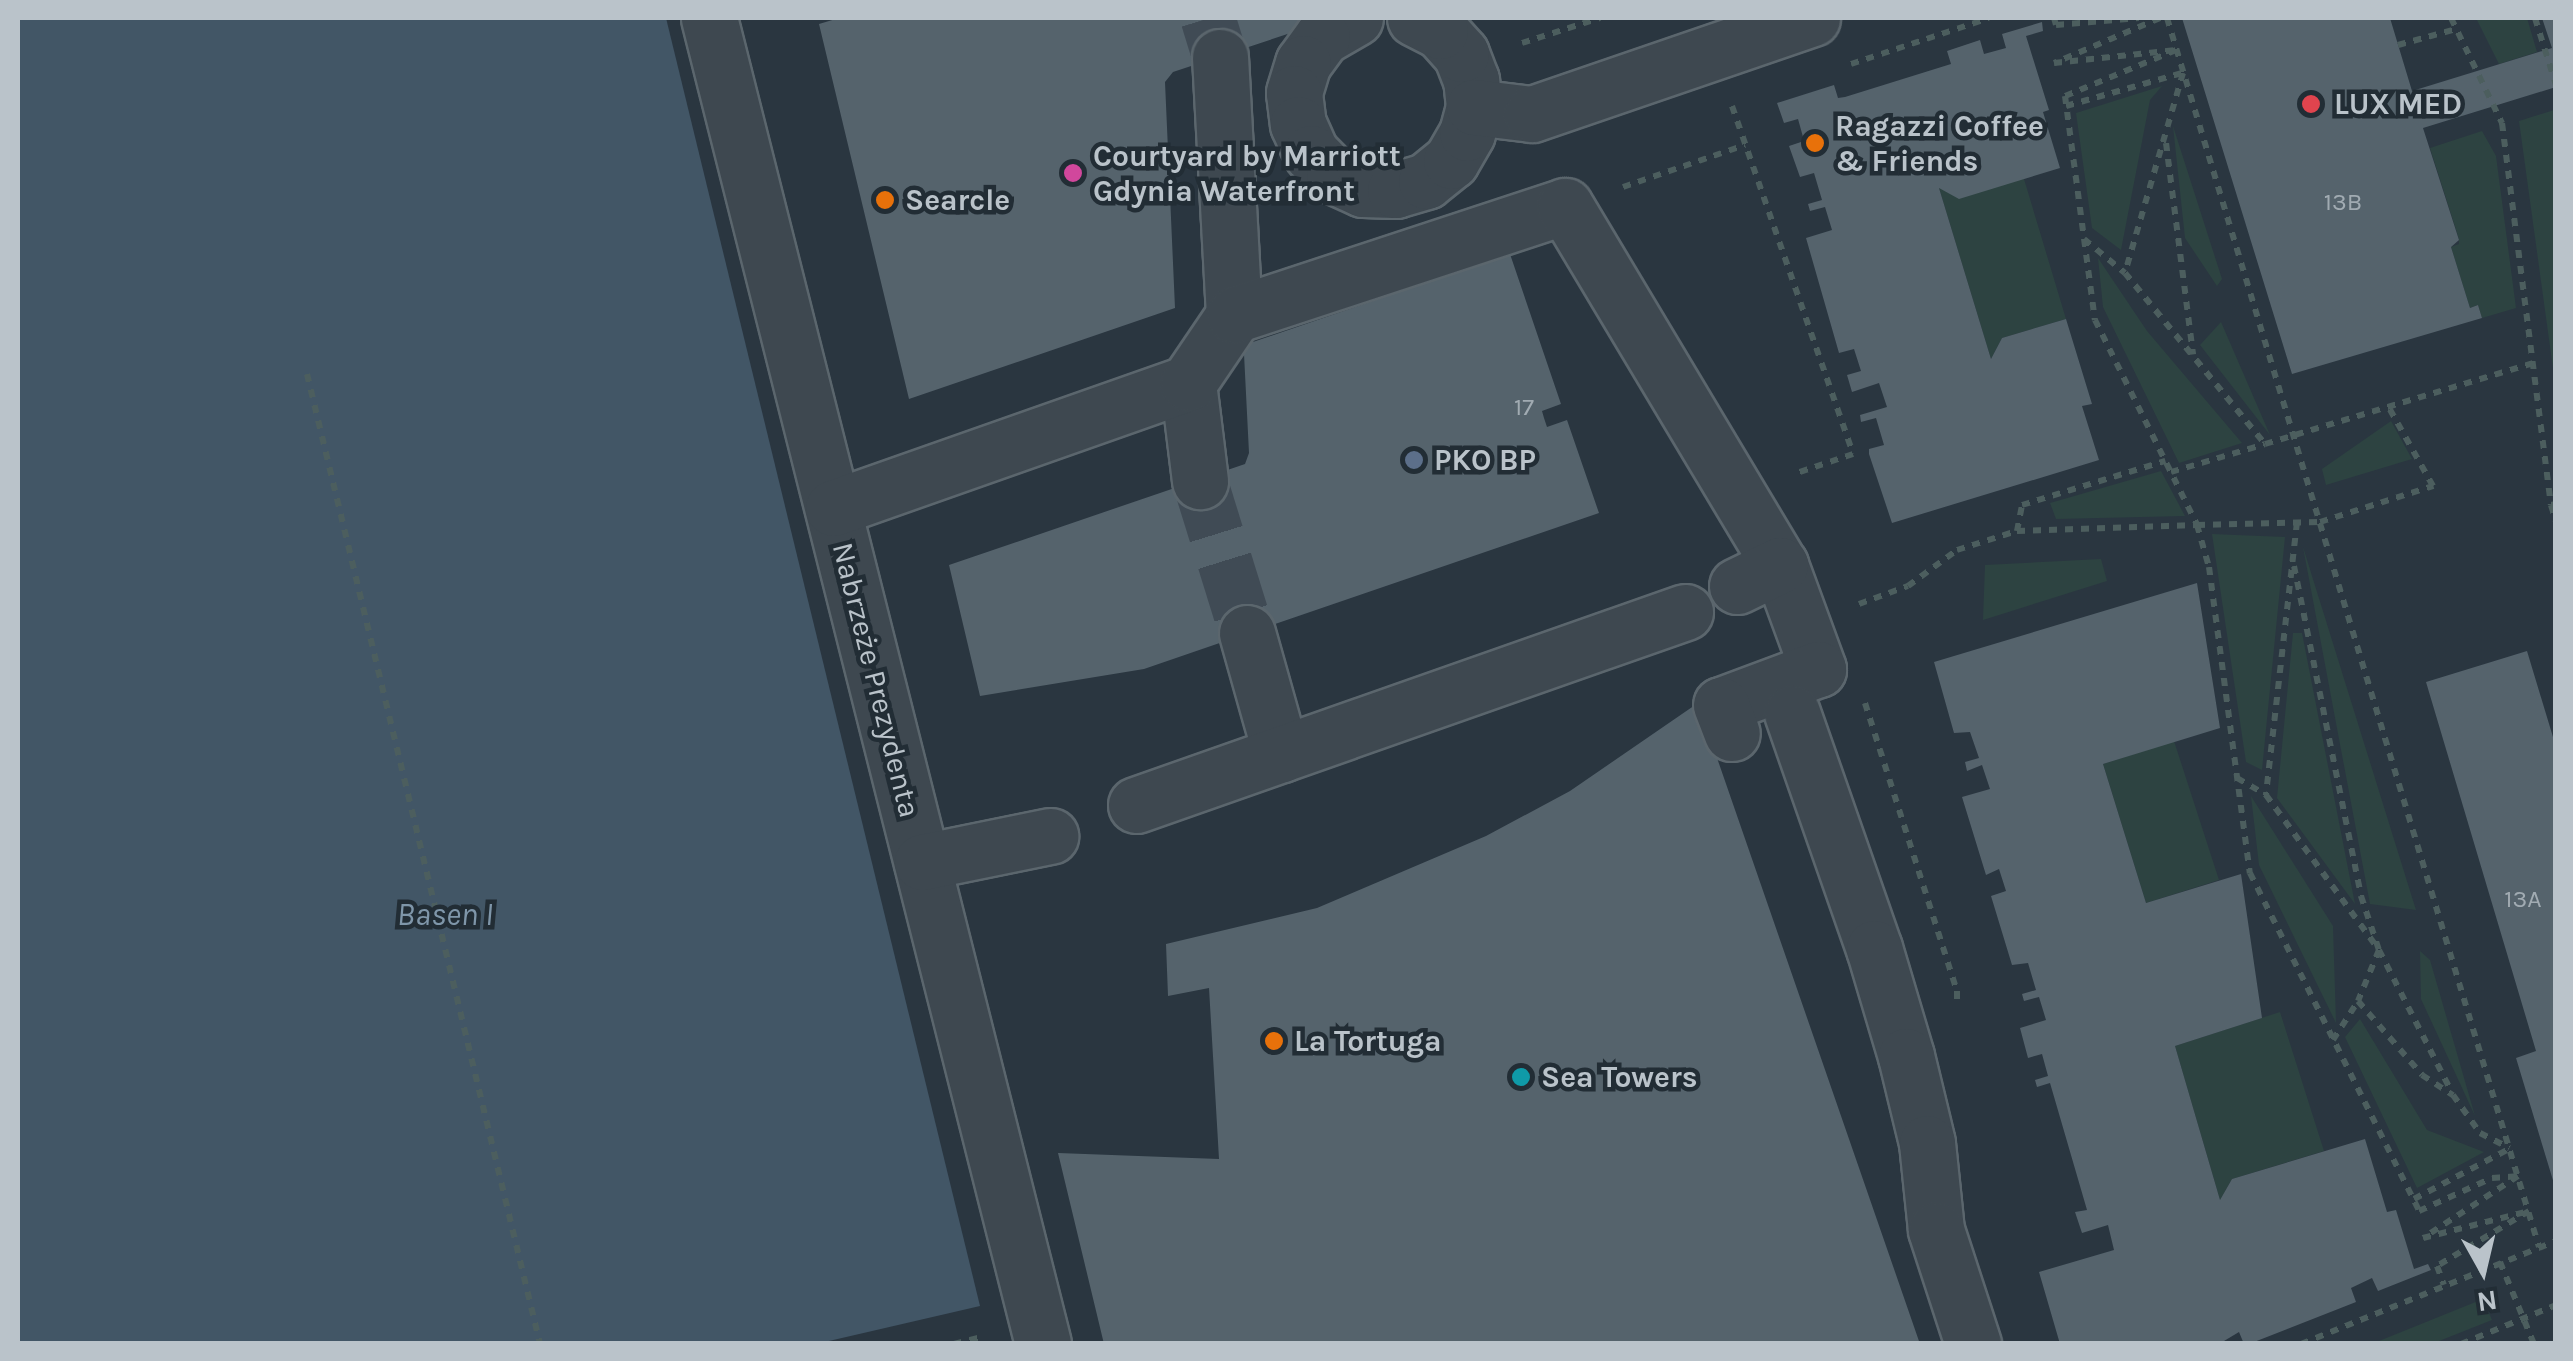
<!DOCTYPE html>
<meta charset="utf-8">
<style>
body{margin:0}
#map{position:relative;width:2573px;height:1361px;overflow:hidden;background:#2a3640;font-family:Karla,sans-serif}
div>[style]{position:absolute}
.green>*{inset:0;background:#2d4341}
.water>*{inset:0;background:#425666}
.building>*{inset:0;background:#55636c}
.minor-tunnel>*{height:55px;margin-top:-27.5px;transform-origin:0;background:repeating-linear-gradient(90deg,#404b55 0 55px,transparent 0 83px)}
.path>*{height:6px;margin-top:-3px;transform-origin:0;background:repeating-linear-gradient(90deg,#4c5e5e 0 8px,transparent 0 16px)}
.roads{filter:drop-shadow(2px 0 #5b666d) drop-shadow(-2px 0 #5b666d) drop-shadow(0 2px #5b666d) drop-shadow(0 -2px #5b666d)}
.minor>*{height:55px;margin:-27.5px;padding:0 27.5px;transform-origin:27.5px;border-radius:27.5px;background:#3e4850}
.dots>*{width:28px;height:28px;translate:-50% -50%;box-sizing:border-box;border:5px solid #222d35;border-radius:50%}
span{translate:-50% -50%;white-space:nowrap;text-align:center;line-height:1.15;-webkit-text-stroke:9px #222d35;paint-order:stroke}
.number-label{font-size:25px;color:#a1abb2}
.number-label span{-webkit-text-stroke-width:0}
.poi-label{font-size:30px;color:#bac3ca;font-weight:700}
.left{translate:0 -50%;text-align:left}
.street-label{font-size:30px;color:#bac3ca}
.water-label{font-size:32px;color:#7f96a9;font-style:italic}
.frame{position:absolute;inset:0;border:20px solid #bac3ca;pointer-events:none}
.north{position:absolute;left:2433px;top:1221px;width:100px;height:100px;-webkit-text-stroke:8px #222d35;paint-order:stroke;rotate:172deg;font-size:28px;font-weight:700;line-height:40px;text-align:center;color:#bac3ca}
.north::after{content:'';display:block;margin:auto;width:35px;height:45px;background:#bac3ca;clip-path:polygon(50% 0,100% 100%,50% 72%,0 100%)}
</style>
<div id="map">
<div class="green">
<div style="clip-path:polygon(2476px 18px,2527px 18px,2537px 52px,2499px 64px)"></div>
<div style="clip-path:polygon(2162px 86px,2150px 100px,2121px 250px,2092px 228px,2076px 113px)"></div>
<div style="clip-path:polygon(2554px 110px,2556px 114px,2555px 383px,2519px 121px)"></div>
<div style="clip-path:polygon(2173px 126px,2222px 279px,2217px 286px,2185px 238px)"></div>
<div style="clip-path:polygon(2482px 131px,2496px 156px,2516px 308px,2482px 318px,2478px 305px,2470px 308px,2451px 247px,2459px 244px,2459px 239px,2430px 148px)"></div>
<div style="clip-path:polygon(2024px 179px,2066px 319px,2002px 338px,1991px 359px,1939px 188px)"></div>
<div style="clip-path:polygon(2098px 258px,2147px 331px,2242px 443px,2179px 463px,2103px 307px)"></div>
<div style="clip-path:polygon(2221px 322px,2270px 435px,2200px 345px)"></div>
<div style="clip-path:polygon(2391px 421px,2412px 459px,2326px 485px,2322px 469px)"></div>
<div style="clip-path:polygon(2161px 471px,2185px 516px,2056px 519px,2050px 503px)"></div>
<div style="clip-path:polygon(2212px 534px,2285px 537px,2262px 770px,2246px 762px)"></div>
<div style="clip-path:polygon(2303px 547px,2416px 910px,2370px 904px)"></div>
<div style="clip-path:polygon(2101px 559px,2107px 581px,1983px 620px,1985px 565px)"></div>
<div style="clip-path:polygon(2293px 633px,2302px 633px,2355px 904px,2277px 798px)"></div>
<div style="clip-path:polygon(2174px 741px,2219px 880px,2146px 903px,2103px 764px)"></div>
<div style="clip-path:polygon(2251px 796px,2333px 926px,2336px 1023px,2259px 865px)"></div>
<div style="clip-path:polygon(2420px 951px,2430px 960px,2475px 1116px,2421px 999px)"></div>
<div style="clip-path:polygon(2280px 1012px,2324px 1151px,2232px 1179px,2220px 1200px,2175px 1046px)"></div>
<div style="clip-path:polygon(2360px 1019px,2427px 1130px,2484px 1152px,2417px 1188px,2345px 1037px)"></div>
<div style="clip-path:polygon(2483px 1299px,2492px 1320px,2434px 1343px,2374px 1343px)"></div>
</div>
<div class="water">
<div style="clip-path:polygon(18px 18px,666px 18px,980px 1306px,816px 1344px,18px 1343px)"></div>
</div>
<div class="building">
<div style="clip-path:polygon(839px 18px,1336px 18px,1173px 72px,1165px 82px,1175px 308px,909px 399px,819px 24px)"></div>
<div style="clip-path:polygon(2182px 18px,2390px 18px,2412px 91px,2552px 48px,2542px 18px,2556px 18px,2556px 87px,2423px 128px,2459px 240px,2451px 247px,2470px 308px,2478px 305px,2482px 318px,2292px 374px)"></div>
<div style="clip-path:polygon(2042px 22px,2043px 31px,2026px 36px,2049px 110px,2043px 112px,2060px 168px,1959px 199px,1939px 188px,1991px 359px,2002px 338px,2066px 319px,2092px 404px,2082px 406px,2099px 460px,1892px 523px,1869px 454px,1869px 449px,1884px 445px,1876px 418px,1861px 422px,1860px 415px,1887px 407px,1879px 383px,1852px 392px,1847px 375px,1861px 371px,1854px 349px,1839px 353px,1806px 238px,1832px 230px,1825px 207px,1810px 211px,1808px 204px,1822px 200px,1814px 173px,1800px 177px,1789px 146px,1804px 141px,1803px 137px,1798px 119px,1784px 123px,1777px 103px,1834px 85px,1838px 98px,1845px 97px,1951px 64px,1947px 51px,1980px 40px,1984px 54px,2006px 48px,2002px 34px)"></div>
<div style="clip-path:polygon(1510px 254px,1561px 404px,1542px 411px,1544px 418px,1547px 427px,1567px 420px,1599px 513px,1144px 669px,980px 696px,949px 565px,1245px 464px,1249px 453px,1244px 354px,1247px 344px)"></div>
<div style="clip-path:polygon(2197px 583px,2220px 728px,2103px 764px,2146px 903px,2241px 874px,2262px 1018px,2175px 1046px,2220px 1200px,2232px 1179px,2365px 1139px,2387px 1212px,2396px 1210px,2414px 1269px,2428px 1264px,2431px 1270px,2378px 1291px,2372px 1278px,2351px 1288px,2356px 1302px,2249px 1344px,2244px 1344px,2239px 1332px,2219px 1344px,2060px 1344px,2039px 1272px,2114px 1250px,2108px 1225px,2082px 1233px,2075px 1212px,2087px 1210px,2050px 1083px,2037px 1087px,2035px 1080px,2048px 1076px,2042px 1054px,2028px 1058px,2020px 1028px,2046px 1020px,2039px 997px,2024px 1001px,2022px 994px,2036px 990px,2028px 963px,2012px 965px,1991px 896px,2006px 891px,1999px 869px,1986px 875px,1962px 797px,1990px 789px,1982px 765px,1967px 771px,1965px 762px,1979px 758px,1970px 732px,1954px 733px,1934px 662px)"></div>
<div style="clip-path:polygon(2527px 651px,2556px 747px,2555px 1187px,2516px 1058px,2536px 1051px,2426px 682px)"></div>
<div style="clip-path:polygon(1698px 703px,1920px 1344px,1104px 1344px,1058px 1153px,1219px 1159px,1209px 988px,1168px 996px,1166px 944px,1317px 908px,1486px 836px,1570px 791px)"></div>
</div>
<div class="minor-tunnel">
<div style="left:1208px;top:18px;width:41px;rotate:72.9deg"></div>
<div style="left:1200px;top:481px;width:159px;rotate:72.8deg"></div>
</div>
<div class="path">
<div style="left:2054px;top:18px;width:7px;rotate:74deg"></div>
<div style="left:2056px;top:25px;width:83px;rotate:-4.8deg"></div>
<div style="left:2160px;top:18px;width:115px;rotate:157deg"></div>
<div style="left:2054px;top:63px;width:123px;rotate:-6.1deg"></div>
<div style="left:2176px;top:50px;width:120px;rotate:157.5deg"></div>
<div style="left:2065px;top:96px;width:226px;rotate:82.4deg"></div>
<div style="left:2095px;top:320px;width:229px;rotate:63.5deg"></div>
<div style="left:2197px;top:525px;width:123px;rotate:-1.4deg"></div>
<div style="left:2320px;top:522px;width:119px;rotate:-17.7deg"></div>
<div style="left:2433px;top:486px;width:90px;rotate:-119.4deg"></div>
<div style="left:2167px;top:18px;width:1284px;rotate:73.16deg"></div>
<div style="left:2451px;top:18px;width:117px;rotate:64.1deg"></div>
<div style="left:2502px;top:123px;width:385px;rotate:82.7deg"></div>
<div style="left:2551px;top:505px;width:5px;rotate:-11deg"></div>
<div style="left:2535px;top:18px;width:70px;rotate:72.6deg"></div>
<div style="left:1522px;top:43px;width:82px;rotate:-17.8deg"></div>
<div style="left:2398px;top:45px;width:60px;rotate:-15.4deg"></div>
<div style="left:1851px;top:64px;width:145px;rotate:-18.4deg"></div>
<div style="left:2183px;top:73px;width:208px;rotate:106.2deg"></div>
<div style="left:2125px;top:273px;width:221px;rotate:50.7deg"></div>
<div style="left:2265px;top:444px;width:280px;rotate:-16.8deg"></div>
<div style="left:1732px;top:106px;width:368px;rotate:70.8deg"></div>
<div style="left:1853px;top:454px;width:59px;rotate:161.3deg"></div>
<div style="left:2066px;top:106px;width:121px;rotate:-15.9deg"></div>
<div style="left:2166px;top:143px;width:213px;rotate:82.7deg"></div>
<div style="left:1623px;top:187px;width:129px;rotate:-19deg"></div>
<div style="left:2084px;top:239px;width:53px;rotate:39.7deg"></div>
<div style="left:307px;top:374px;width:998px;rotate:76.49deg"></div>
<div style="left:2171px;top:472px;width:98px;rotate:-16.6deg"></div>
<div style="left:2551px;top:505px;width:17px;rotate:73deg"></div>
<div style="left:2297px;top:522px;width:275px;rotate:96.5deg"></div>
<div style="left:2266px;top:795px;width:192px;rotate:53.9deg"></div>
<div style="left:2379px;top:950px;width:55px;rotate:112.4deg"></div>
<div style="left:2358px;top:1001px;width:98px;rotate:49.1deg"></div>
<div style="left:2422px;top:1075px;width:37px;rotate:33deg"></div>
<div style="left:2453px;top:1095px;width:47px;rotate:54.6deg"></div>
<div style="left:2480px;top:1133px;width:33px;rotate:27deg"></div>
<div style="left:2017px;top:531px;width:26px;rotate:-79deg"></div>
<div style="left:2022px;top:505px;width:150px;rotate:-17.1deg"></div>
<div style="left:2294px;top:566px;width:337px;rotate:78.5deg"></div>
<div style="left:2361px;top:896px;width:57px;rotate:71.6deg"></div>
<div style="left:2379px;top:950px;width:158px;rotate:62.9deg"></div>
<div style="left:1859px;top:604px;width:52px;rotate:-20.2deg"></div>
<div style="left:1908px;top:586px;width:61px;rotate:-36.3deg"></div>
<div style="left:1957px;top:550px;width:63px;rotate:-17.6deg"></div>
<div style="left:2017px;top:531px;width:180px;rotate:-1.9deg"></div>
<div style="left:2197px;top:525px;width:44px;rotate:74.1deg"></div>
<div style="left:2209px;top:567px;width:309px;rotate:82.4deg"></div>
<div style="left:2250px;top:873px;width:378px;rotate:63.4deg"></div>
<div style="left:2419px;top:1211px;width:80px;rotate:-24.3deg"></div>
<div style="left:2492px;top:1178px;width:26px;rotate:-4deg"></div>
<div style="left:2518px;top:1176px;width:113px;rotate:146.9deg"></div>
<div style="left:2423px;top:1238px;width:109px;rotate:-14.3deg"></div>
<div style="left:2529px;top:1211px;width:107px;rotate:149.1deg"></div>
<div style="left:2437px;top:1266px;width:20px;rotate:70deg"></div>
<div style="left:1865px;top:703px;width:302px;rotate:72.3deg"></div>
<div style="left:1957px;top:991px;width:10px;rotate:90deg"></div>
<div style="left:2237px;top:778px;width:34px;rotate:30deg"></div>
<div style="left:2333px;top:1040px;width:46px;rotate:-57.3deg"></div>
<div style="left:2414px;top:1199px;width:107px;rotate:-27.8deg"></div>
<div style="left:2500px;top:1262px;width:89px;rotate:67.5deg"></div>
<div style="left:954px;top:1344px;width:30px;rotate:-14deg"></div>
<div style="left:2301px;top:1344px;width:275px;rotate:-22deg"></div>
<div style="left:2461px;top:1344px;width:103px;rotate:-22.3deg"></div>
</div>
<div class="roads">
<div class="minor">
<div style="left:709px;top:18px;width:1367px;rotate:75.86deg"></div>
<div style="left:1355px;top:18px;width:38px;rotate:150deg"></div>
<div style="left:1322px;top:37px;width:32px;rotate:126deg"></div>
<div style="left:1303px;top:63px;width:31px;rotate:107deg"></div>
<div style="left:1294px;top:93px;width:31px;rotate:83deg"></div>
<div style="left:1298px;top:124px;width:32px;rotate:66deg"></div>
<div style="left:1311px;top:153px;width:33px;rotate:45deg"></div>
<div style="left:1334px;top:176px;width:32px;rotate:24deg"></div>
<div style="left:1363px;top:189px;width:32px;rotate:2deg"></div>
<div style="left:1395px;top:190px;width:32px;rotate:-16deg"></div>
<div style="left:1426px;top:181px;width:32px;rotate:-39deg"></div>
<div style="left:1451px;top:161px;width:32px;rotate:-60deg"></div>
<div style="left:1467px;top:133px;width:27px;rotate:-75deg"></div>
<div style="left:1474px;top:107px;width:27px;rotate:-96deg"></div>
<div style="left:1471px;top:80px;width:28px;rotate:-111deg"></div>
<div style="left:1461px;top:54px;width:31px;rotate:-132deg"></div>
<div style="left:1440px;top:31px;width:28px;rotate:-153deg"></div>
<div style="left:1220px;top:57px;width:258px;rotate:86.9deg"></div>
<div style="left:1474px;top:107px;width:58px;rotate:6.9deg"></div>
<div style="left:1532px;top:114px;width:296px;rotate:-18.9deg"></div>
<div style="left:1188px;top:383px;width:99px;rotate:83deg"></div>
<div style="left:833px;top:508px;width:376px;rotate:-19.4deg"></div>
<div style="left:1188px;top:383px;width:82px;rotate:-55.9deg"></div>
<div style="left:1234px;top:315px;width:348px;rotate:-18.2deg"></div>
<div style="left:1565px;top:206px;width:418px;rotate:59.1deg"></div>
<div style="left:1780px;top:565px;width:111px;rotate:69.9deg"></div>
<div style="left:1818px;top:669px;width:103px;rotate:159.6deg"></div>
<div style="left:1721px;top:705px;width:30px;rotate:69deg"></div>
<div style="left:1737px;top:586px;width:48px;rotate:-26deg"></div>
<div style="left:1247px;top:633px;width:126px;rotate:74.3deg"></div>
<div style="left:1792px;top:713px;width:249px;rotate:70.8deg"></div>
<div style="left:1874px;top:948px;width:113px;rotate:73.5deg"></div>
<div style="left:1906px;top:1056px;width:89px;rotate:76.4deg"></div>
<div style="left:1927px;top:1143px;width:87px;rotate:84.1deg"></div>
<div style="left:1936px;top:1230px;width:120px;rotate:72deg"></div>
<div style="left:1136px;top:805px;width:582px;rotate:-19.37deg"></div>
<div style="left:922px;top:862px;width:131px;rotate:-11.5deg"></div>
</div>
</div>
<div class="dots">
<div style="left:2311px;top:104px;background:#e0444e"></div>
<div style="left:1815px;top:143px;background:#e8710a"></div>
<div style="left:1073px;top:173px;background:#d1479c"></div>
<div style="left:885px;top:200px;background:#e8710a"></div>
<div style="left:1414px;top:460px;background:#5c6f8a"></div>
<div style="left:1274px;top:1041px;background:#e8710a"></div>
<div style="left:1521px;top:1077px;background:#0f9aa8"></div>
</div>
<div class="number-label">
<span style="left:2343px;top:202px">13B</span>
<span style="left:1524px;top:407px">17</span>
<span style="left:2523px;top:899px">13A</span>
</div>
<div class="poi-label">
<span class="left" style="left:2334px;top:104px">LUX MED</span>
<span class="left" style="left:1835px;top:143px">Ragazzi Coffee<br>&amp; Friends</span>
<span class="left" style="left:1093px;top:173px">Courtyard by Marriott<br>Gdynia Waterfront</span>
<span class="left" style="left:905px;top:200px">Searcle</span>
<span class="left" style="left:1434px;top:460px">PKO BP</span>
<span class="left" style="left:1294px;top:1041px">La Tortuga</span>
<span class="left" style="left:1541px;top:1077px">Sea Towers</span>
</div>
<div class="street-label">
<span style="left:876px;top:680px;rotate:76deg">Nabrzeże Prezydenta</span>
</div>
<div class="water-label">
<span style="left:445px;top:915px">Basen I</span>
</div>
<div class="frame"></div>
<div class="north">N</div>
</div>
